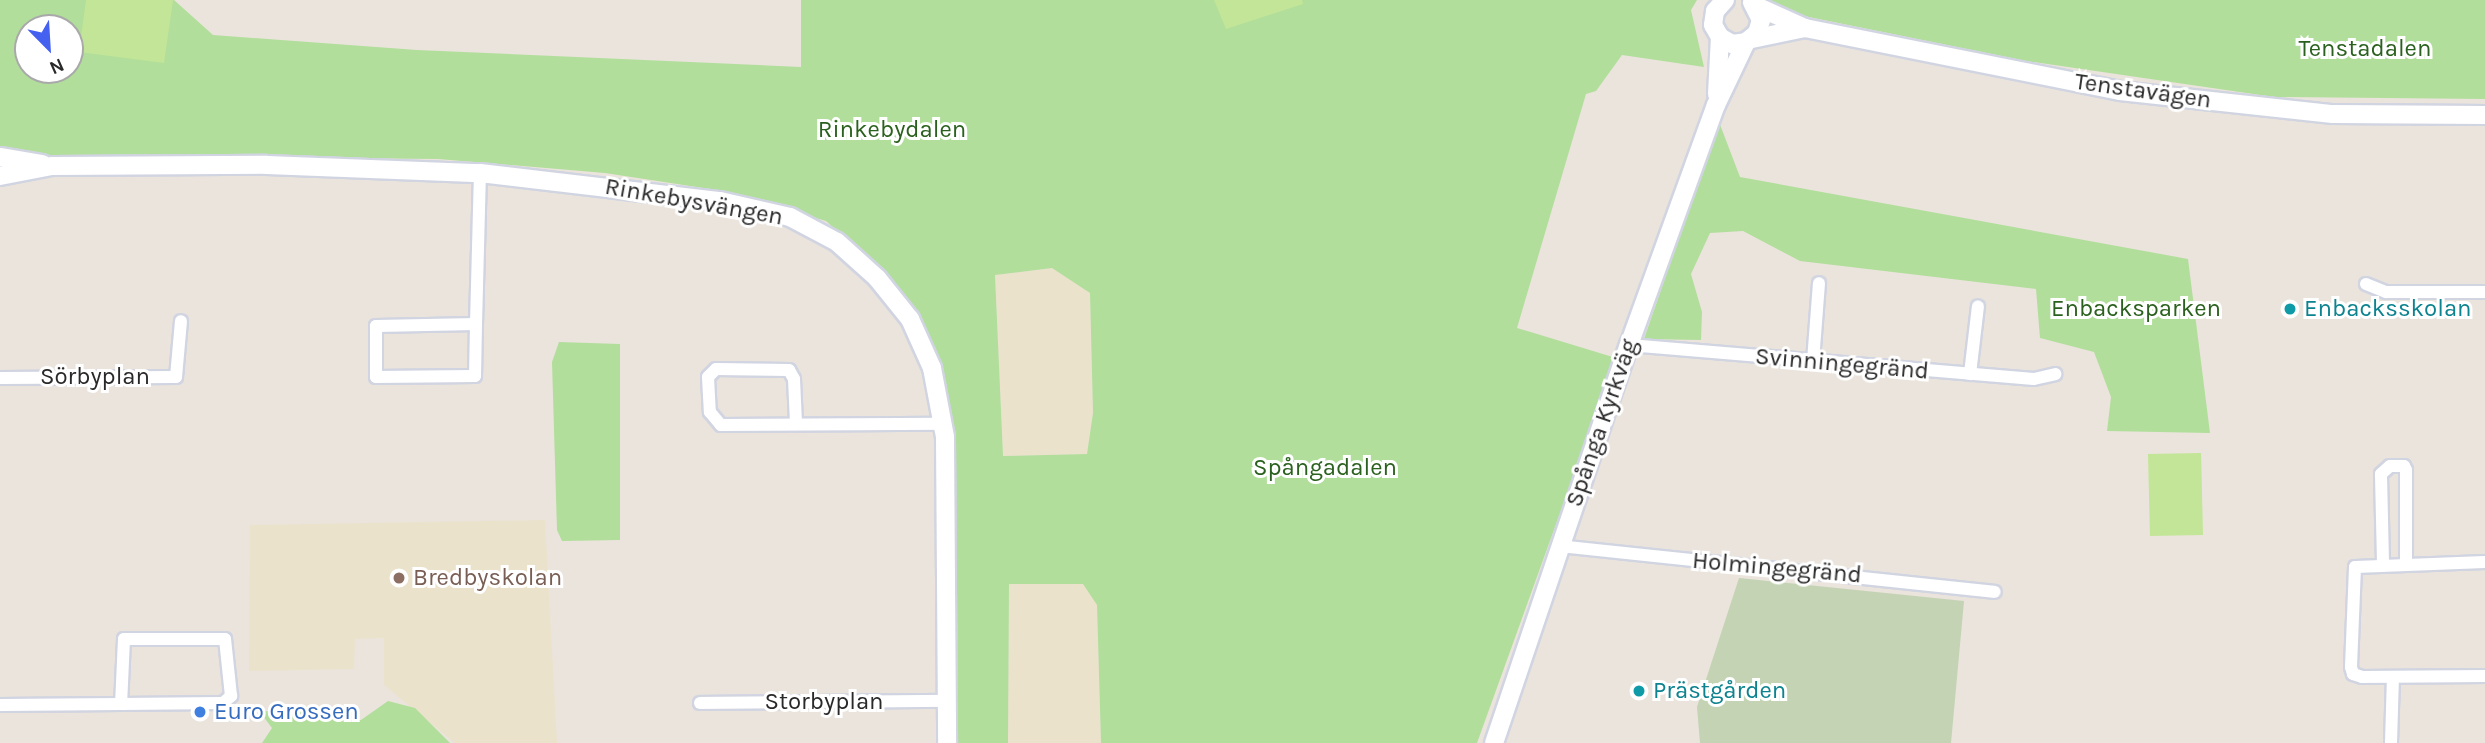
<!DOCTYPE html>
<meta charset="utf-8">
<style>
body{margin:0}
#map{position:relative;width:2485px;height:743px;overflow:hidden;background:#eae4dc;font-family:Karla,sans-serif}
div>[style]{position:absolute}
.education>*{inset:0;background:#ebe2cc}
.green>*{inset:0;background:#b1de9b}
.cemetery>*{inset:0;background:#c3d3b4}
.pitch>*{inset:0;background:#c3e597}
.roads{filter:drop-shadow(2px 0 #d1d4e1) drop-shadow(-2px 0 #d1d4e1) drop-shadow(0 2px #d1d4e1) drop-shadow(0 -2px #d1d4e1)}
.street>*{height:12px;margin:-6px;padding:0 6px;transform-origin:6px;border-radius:6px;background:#fff}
.secondary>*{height:18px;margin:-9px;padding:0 9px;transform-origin:9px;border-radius:9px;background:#fff}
.dots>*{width:19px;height:19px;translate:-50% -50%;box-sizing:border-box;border:4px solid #fff;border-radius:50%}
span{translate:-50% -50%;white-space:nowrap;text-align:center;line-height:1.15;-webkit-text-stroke:6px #fff;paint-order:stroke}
.park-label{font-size:24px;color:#2b611e}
.street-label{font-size:24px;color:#292929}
.culture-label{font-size:24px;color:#0d838f}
.left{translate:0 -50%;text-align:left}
.education-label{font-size:24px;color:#785e54}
.shop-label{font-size:24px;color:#366cbe}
.north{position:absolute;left:14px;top:14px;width:70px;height:70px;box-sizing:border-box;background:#fff;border:2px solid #a9a9a9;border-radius:50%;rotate:156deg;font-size:19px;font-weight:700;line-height:28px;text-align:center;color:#292929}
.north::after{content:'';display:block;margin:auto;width:24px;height:32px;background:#4461ef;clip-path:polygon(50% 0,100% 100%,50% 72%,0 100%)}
</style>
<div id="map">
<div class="education">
<div style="clip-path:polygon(1052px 268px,1090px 293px,1093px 413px,1087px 454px,1003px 456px,995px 275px)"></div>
<div style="clip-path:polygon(545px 520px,557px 743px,455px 743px,384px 685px,384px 638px,355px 639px,354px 669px,249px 671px,250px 525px)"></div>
<div style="clip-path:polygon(1009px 584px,1084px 584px,1097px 605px,1101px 743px,1008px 743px)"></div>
</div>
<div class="green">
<div style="clip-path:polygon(evenodd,0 0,174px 0,213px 35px,417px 50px,801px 67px,801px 0,1697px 0,1691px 10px,1704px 67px,1622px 55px,1596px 91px,1586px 94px,1517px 328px,1616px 358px,1477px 743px,1101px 743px,1097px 605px,1083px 584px,1009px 584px,1008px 743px,953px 743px,955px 446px,941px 365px,891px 279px,826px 221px,723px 191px,605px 173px,438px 159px,0 155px,0 0,28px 28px,70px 28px,70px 70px,28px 70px,28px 28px,0 0,1052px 268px,1090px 293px,1093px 413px,1087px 454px,1003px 456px,995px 275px,1052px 268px)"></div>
<div style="clip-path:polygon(1768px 0,2485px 0,2485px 99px,2274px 97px,2026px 61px,1774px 10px)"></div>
<div style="clip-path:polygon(1719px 122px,1740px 177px,2188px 259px,2210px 433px,2107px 431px,2111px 397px,2094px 352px,2040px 338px,2036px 289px,1800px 261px,1743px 231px,1710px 233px,1691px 274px,1702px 312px,1701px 340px,1644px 339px)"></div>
<div style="clip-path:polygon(559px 342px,620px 344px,620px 540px,562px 541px,557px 530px,552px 362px)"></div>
<div style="clip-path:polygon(388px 701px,415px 708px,450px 743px,262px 743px,272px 728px,260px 712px,315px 705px,346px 721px,361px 720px)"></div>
</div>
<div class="cemetery">
<div style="clip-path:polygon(1739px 578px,1964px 601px,1951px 743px,1700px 743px,1697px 707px)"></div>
</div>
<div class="pitch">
<div style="clip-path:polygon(86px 0,173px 0,164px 63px,79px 52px)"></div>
<div style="clip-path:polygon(1214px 0,1302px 0,1303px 4px,1226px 29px)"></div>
<div style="clip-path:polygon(2201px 453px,2203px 535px,2150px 536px,2148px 454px)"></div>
</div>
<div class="roads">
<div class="street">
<div style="left:2366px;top:284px;width:22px;rotate:22deg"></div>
<div style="left:2386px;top:292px;width:99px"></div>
<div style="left:476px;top:324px;width:100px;rotate:178.9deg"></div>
<div style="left:376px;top:326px;width:51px;rotate:90deg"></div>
<div style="left:376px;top:377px;width:99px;rotate:-0.6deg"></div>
<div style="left:475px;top:376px;width:52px;rotate:-88.9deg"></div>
<div style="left:476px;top:324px;width:151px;rotate:-88.5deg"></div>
<div style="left:1629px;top:345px;width:406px;rotate:4.8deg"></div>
<div style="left:2034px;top:379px;width:22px;rotate:-13deg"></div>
<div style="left:1813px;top:361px;width:78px;rotate:-85.6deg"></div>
<div style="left:1970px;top:374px;width:68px;rotate:-83.3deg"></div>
<div style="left:0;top:378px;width:176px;rotate:-0.3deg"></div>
<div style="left:176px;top:377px;width:56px;rotate:-84.9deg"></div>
<div style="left:796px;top:423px;width:44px;rotate:-92.6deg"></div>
<div style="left:794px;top:379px;width:10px;rotate:-119deg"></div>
<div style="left:789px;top:370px;width:73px;rotate:-179.2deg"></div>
<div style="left:716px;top:369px;width:11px;rotate:135deg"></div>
<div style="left:708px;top:377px;width:35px;rotate:87deg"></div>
<div style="left:710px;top:412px;width:17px;rotate:50deg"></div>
<div style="left:721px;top:425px;width:223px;rotate:-0.3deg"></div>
<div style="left:1559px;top:546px;width:438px;rotate:6deg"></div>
<div style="left:2485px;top:562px;width:130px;rotate:177.8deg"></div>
<div style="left:2355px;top:567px;width:100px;rotate:92.3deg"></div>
<div style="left:2351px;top:667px;width:7px;rotate:74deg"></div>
<div style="left:2353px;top:674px;width:9px;rotate:18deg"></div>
<div style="left:2362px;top:677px;width:123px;rotate:-0.5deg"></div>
<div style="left:2383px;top:563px;width:89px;rotate:-91.3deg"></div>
<div style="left:2381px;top:474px;width:12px;rotate:-42deg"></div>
<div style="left:2390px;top:466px;width:14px"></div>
<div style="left:2404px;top:466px;width:4px;rotate:63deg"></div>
<div style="left:2406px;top:470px;width:93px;rotate:90deg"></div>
<div style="left:700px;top:703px;width:247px;rotate:-0.5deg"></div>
<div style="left:0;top:705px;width:121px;rotate:-0.5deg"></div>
<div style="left:121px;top:704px;width:102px;rotate:-0.6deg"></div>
<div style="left:223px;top:703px;width:11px;rotate:-41deg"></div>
<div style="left:231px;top:696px;width:57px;rotate:-96deg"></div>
<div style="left:225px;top:639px;width:101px;rotate:180deg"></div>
<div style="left:124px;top:639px;width:65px;rotate:92.6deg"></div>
<div style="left:2391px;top:743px;width:66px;rotate:-88.3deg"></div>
</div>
<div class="secondary">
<div style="left:1725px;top:0;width:15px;rotate:132deg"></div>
<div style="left:1715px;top:11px;width:14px;rotate:98deg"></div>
<div style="left:1713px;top:25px;width:14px;rotate:60deg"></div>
<div style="left:1720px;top:37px;width:14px;rotate:30deg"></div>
<div style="left:1732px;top:44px;width:14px;rotate:-8deg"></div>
<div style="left:1746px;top:42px;width:14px;rotate:-39deg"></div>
<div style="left:1757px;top:33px;width:14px;rotate:-73deg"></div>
<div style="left:1761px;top:20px;width:20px;rotate:-117deg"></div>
<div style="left:1756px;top:6px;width:54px;rotate:24.2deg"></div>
<div style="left:1805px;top:28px;width:321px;rotate:11.3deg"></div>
<div style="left:2120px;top:91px;width:214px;rotate:6.2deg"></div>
<div style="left:2333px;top:114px;width:152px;rotate:0.4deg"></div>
<div style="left:1752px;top:39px;width:54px;rotate:-11.7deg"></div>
<div style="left:1717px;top:94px;width:57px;rotate:-87deg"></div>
<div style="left:0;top:157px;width:43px;rotate:9.5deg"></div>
<div style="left:0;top:176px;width:53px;rotate:-10.9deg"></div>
<div style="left:52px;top:166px;width:215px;rotate:-0.3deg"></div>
<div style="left:267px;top:165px;width:213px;rotate:2.2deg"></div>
<div style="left:480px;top:173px;width:242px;rotate:6.7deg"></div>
<div style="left:720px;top:201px;width:72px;rotate:12.9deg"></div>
<div style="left:790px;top:217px;width:53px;rotate:28deg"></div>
<div style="left:837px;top:242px;width:54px;rotate:42deg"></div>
<div style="left:877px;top:278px;width:53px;rotate:51.2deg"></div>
<div style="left:910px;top:319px;width:54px;rotate:65.8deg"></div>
<div style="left:932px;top:368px;width:70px;rotate:79.3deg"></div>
<div style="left:945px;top:437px;width:306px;rotate:89.6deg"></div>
<div style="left:1494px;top:743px;width:420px;rotate:-71.3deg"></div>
<div style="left:1629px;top:345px;width:255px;rotate:-70.1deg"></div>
<div style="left:1716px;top:105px;width:70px;rotate:-64.5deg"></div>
</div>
</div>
<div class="dots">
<div style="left:2290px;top:309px;background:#0f9aa8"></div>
<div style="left:399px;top:578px;background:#8d6e63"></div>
<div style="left:1639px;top:691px;background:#0f9aa8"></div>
<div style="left:200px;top:712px;background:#3f7fe0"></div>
</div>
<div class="park-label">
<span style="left:2365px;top:49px">Tenstadalen</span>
<span style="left:892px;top:130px">Rinkebydalen</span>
<span style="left:2136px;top:309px">Enbacksparken</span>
<span style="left:1325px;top:468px">Spångadalen</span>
</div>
<div class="street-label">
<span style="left:2143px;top:91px;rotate:8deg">Tenstavägen</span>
<span style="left:694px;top:202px;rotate:10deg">Rinkebysvängen</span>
<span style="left:1842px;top:364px;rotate:5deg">Svinningegränd</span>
<span style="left:95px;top:377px">Sörbyplan</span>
<span style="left:1602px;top:423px;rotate:-71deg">Spånga Kyrkväg</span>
<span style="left:1777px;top:568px;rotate:5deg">Holmingegränd</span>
<span style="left:824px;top:702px">Storbyplan</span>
</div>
<div class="culture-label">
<span class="left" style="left:2304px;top:309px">Enbacksskolan</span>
<span class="left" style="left:1653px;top:691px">Prästgården</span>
</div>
<div class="education-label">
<span class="left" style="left:413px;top:578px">Bredbyskolan</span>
</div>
<div class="shop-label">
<span class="left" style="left:214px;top:712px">Euro Grossen</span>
</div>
<div class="north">N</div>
</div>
